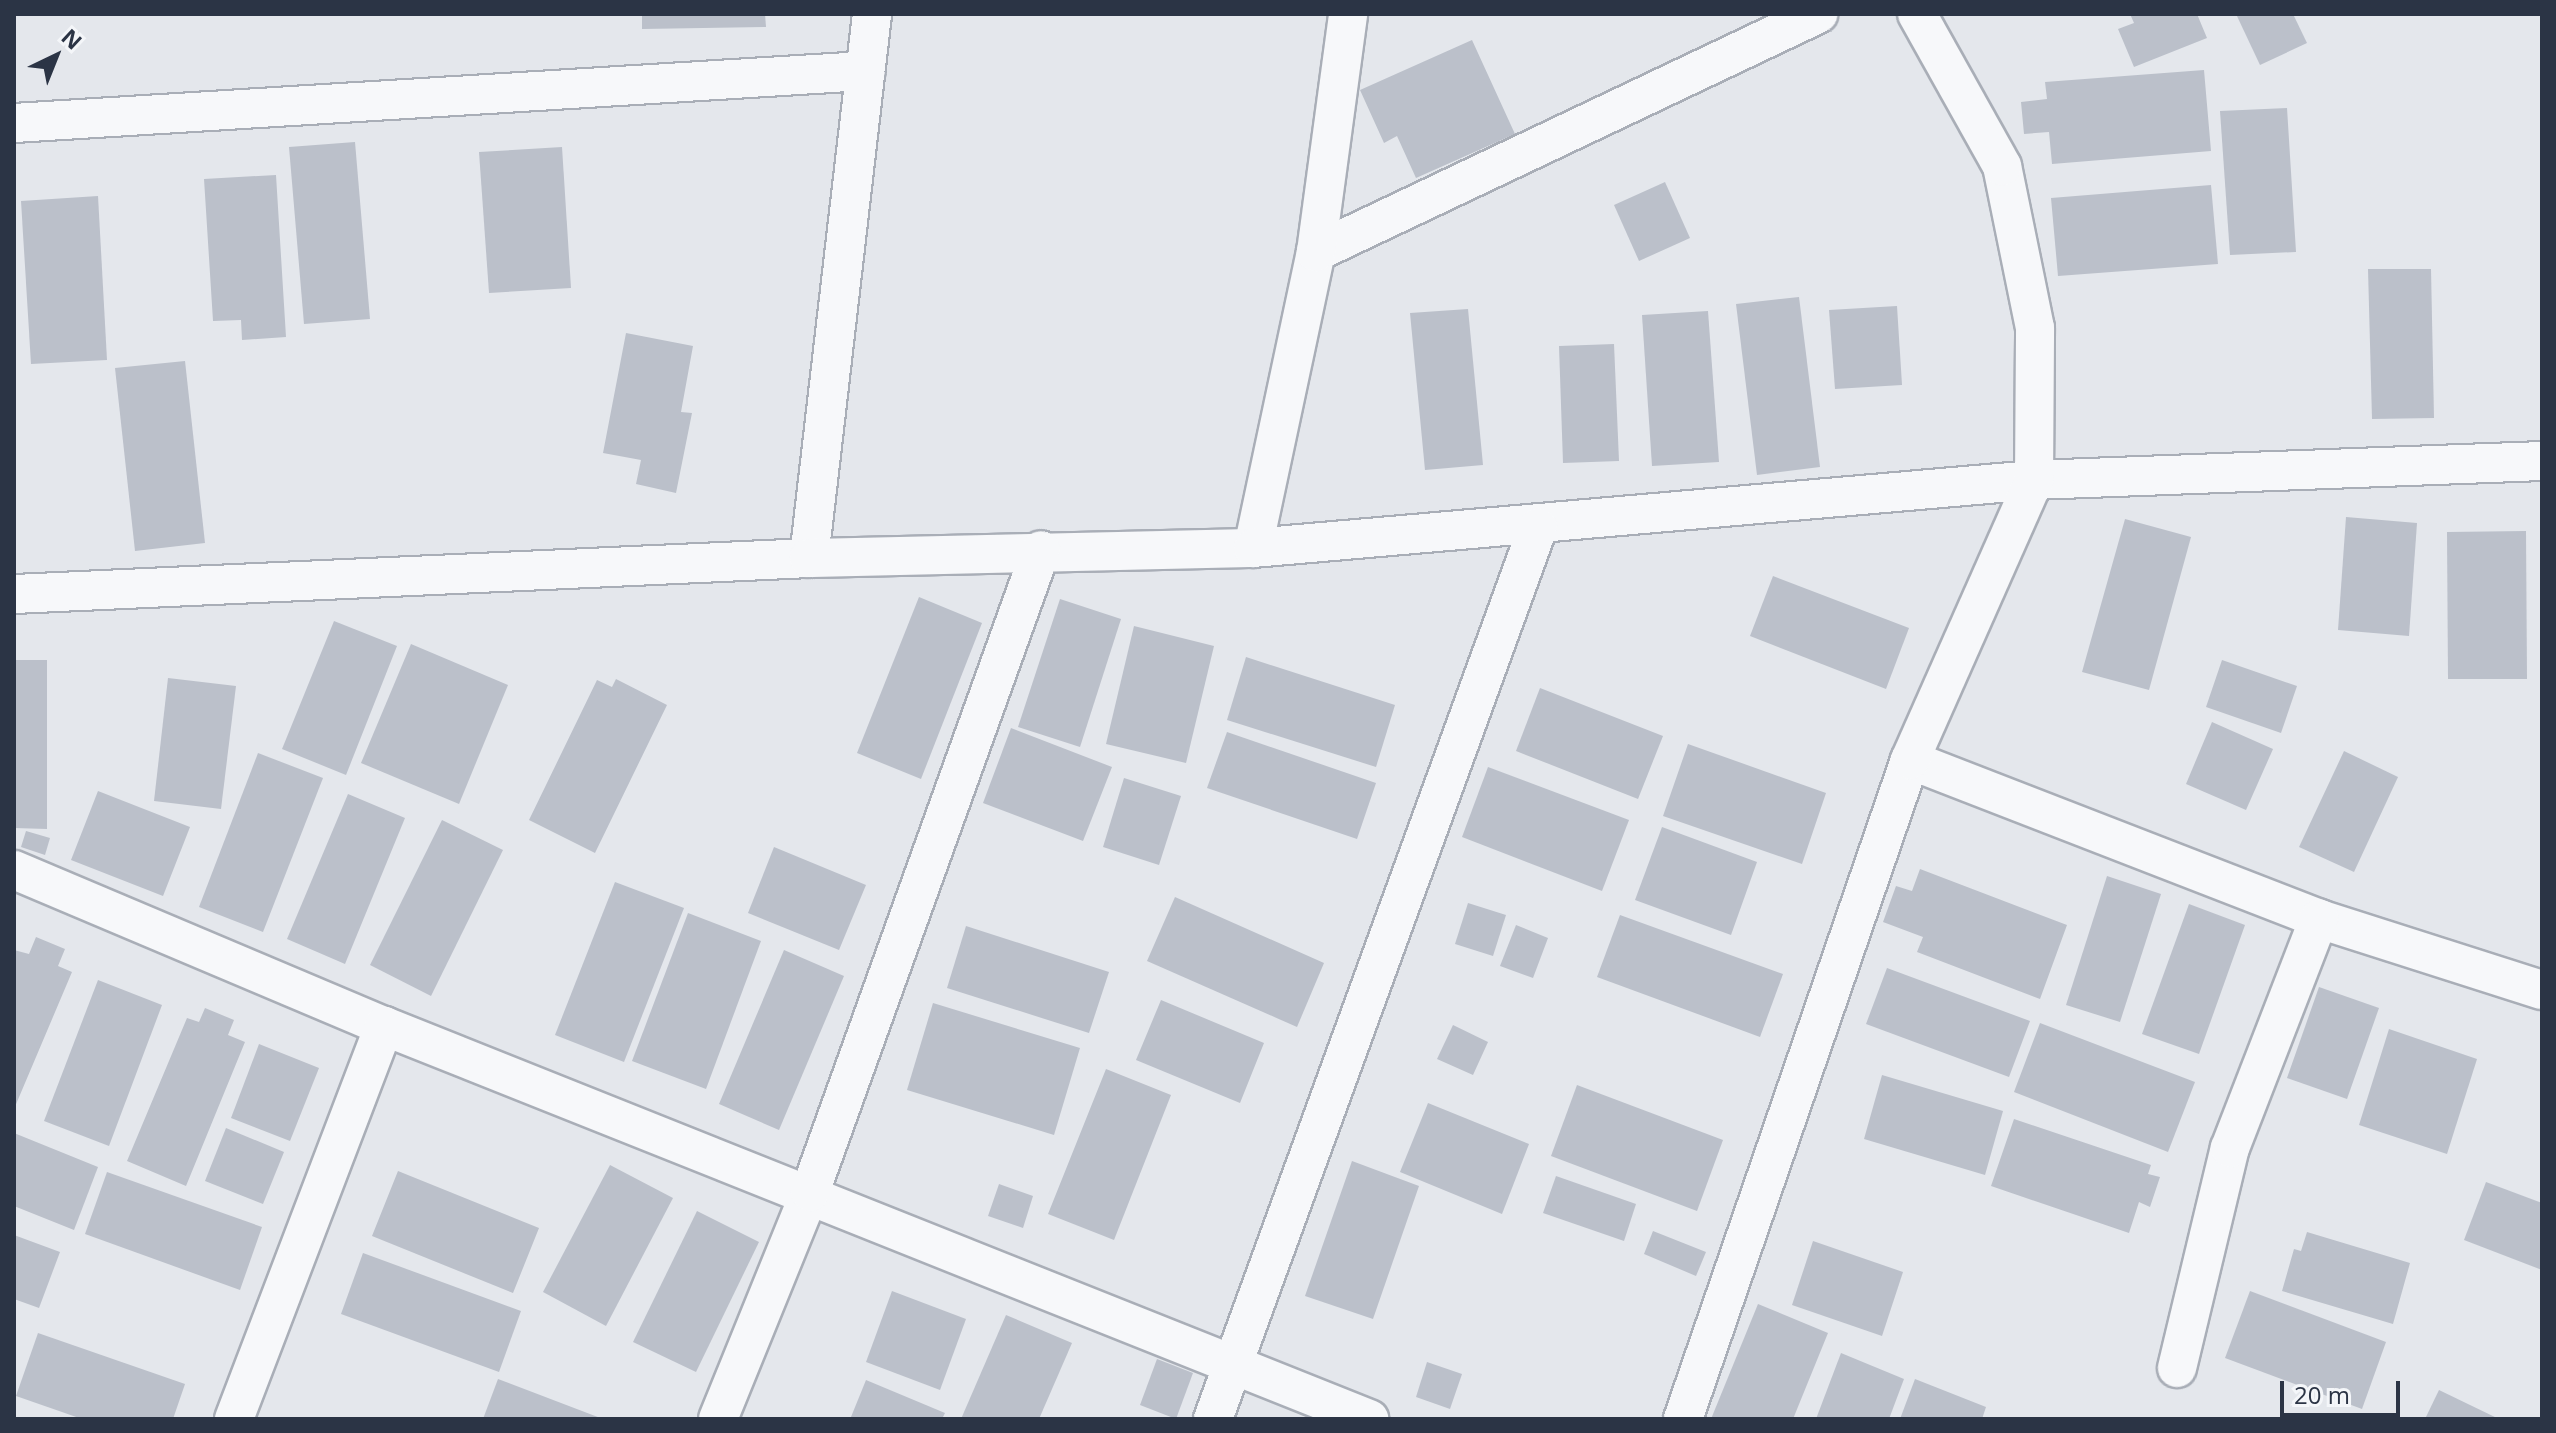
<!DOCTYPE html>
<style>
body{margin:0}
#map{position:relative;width:2556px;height:1433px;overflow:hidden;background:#e4e7ec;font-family:"Open Sans",sans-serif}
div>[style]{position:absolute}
.building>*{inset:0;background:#bbc0ca}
.roads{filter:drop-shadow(2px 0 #a9aeb7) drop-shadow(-2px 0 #a9aeb7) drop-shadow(0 2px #a9aeb7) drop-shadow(0 -2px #a9aeb7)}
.minor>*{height:38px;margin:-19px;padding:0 19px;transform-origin:19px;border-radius:19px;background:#f7f8fa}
span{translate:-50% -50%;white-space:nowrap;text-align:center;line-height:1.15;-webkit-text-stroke:8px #f4f6f9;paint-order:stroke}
.frame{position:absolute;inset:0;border:16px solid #2b3445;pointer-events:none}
.north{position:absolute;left:16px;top:16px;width:80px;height:80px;-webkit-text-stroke:6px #f4f6f9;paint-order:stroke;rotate:43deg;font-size:22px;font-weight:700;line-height:32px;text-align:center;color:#2b3445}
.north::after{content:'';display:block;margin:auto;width:28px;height:36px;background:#2b3445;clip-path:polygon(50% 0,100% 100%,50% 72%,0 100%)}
.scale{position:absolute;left:2280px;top:1381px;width:120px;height:36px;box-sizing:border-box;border:4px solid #2b3445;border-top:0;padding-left:10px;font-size:24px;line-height:28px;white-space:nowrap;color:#2b3445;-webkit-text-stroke:6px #f4f6f9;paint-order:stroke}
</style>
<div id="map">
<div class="building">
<div style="clip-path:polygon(642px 14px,765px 14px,766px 27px,642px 29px)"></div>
<div style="clip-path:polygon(2130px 14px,2197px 14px,2207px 38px,2134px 67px,2118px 29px,2134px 23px)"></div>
<div style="clip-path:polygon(2236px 14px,2293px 14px,2307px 43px,2260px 65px)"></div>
<div style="clip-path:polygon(1472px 40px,1515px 134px,1416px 178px,1397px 136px,1384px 143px,1360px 90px)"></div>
<div style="clip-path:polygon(2204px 70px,2211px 151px,2052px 164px,2049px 132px,2024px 134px,2021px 102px,2047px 99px,2045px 82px)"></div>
<div style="clip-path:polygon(2287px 108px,2296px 252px,2230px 255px,2220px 111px)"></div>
<div style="clip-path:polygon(355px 142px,370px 319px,304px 324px,289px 147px)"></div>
<div style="clip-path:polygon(562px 147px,571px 288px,489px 293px,479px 152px)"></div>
<div style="clip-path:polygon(276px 175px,286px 337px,242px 340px,241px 320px,213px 321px,204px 179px)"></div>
<div style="clip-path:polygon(1665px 182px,1690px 238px,1639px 261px,1614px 205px)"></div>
<div style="clip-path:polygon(2211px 185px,2218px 264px,2058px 276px,2051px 198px)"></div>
<div style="clip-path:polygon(98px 196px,107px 360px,31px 364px,21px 201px)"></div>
<div style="clip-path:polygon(2368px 269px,2431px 269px,2434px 418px,2372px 419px)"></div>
<div style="clip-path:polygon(1799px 297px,1820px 467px,1757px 475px,1736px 304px)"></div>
<div style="clip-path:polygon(1897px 306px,1902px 385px,1835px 389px,1829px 310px)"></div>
<div style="clip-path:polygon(1468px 309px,1483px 465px,1425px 470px,1410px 313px)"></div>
<div style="clip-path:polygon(1708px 311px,1719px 462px,1652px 466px,1642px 315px)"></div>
<div style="clip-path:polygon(626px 333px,693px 346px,681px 412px,692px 413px,676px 493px,636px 484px,641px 460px,603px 453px)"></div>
<div style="clip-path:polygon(1614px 344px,1619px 461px,1563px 463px,1559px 346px)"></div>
<div style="clip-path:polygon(185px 361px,205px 543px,135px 551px,115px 368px)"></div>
<div style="clip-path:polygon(2346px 517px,2417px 523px,2409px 636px,2338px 630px)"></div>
<div style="clip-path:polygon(2125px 519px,2191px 537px,2149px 690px,2082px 672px)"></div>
<div style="clip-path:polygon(2526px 531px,2527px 679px,2448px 679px,2447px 532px)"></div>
<div style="clip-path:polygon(1773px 576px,1909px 628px,1886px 689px,1750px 636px)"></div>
<div style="clip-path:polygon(919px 597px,982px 623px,921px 779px,857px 753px)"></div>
<div style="clip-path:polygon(1060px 599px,1121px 619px,1080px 747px,1018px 727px)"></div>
<div style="clip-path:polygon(334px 621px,397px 646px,346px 775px,282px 749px)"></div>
<div style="clip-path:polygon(1134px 626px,1214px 646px,1186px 763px,1106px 744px)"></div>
<div style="clip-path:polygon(411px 644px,508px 685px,459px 804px,361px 763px)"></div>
<div style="clip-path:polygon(1246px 657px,1395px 705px,1376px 767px,1227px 720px)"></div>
<div style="clip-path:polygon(14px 660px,47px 660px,47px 829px,14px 828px)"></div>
<div style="clip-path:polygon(2222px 660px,2297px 686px,2281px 733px,2206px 707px)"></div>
<div style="clip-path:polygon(168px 678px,236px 686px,221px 809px,154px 801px)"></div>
<div style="clip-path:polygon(616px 679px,667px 705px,595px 853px,529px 820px,597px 680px,612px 687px)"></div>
<div style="clip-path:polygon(1540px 688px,1663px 736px,1638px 799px,1516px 751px)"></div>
<div style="clip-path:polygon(2212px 722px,2273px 749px,2246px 810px,2186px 784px)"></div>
<div style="clip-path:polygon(1011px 728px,1112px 767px,1083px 841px,983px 803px)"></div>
<div style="clip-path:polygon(1227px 732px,1376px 783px,1357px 839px,1207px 788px)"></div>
<div style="clip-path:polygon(1688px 744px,1826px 793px,1802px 864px,1663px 816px)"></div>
<div style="clip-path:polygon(2344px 751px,2398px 777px,2354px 872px,2299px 847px)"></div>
<div style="clip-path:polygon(258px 753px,323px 778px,263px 932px,199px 907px)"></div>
<div style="clip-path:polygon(1488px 767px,1629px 820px,1602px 891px,1462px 837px)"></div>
<div style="clip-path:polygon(1124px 778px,1181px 796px,1159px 865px,1103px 847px)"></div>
<div style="clip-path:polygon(98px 791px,190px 827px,163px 896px,71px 860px)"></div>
<div style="clip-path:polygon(348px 794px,405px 818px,345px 964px,287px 939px)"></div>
<div style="clip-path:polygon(442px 820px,503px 850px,431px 996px,370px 965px)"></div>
<div style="clip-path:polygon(1662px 827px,1757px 862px,1731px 935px,1635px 900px)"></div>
<div style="clip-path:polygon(26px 831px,50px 838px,45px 855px,21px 847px)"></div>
<div style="clip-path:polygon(774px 847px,866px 885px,839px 950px,748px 913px)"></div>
<div style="clip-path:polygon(1920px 869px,2067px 925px,2040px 999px,1917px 952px,1923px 937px,1883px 922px,1896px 886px,1912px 891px)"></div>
<div style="clip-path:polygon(2107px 876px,2161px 894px,2120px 1022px,2066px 1005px)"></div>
<div style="clip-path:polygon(615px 882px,684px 908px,624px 1062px,555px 1035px)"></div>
<div style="clip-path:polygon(1175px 897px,1324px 963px,1297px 1027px,1147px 961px)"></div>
<div style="clip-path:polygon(1468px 903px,1506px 915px,1493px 956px,1455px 944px)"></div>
<div style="clip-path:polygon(2189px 904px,2245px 925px,2199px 1054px,2142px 1034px)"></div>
<div style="clip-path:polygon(688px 913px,761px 941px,706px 1089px,632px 1061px)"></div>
<div style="clip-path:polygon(1620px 915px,1783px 974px,1760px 1037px,1597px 977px)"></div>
<div style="clip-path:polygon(1516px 925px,1548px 938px,1533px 978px,1500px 966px)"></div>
<div style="clip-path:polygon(966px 926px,1109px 972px,1089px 1033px,947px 988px)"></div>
<div style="clip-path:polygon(36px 937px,65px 949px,58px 966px,72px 972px,14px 1109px,14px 950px,29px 954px)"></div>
<div style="clip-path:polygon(784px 950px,844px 976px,779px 1130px,719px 1104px)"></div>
<div style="clip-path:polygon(1887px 968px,2030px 1021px,2009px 1077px,1866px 1024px)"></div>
<div style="clip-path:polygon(98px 980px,162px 1005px,109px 1146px,44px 1121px)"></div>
<div style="clip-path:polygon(2319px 987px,2379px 1008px,2347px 1099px,2287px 1078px)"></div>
<div style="clip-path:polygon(1161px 1000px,1264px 1043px,1240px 1103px,1136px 1060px)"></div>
<div style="clip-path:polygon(933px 1003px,1080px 1048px,1054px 1135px,907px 1090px)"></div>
<div style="clip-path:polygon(205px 1008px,234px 1020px,228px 1035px,245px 1042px,186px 1186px,127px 1161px,187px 1018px,199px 1022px)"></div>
<div style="clip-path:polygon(2040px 1023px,2195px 1082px,2168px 1152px,2014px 1092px)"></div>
<div style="clip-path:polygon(1453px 1025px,1488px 1042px,1473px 1075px,1437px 1059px)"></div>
<div style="clip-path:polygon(2389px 1029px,2477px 1059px,2447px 1154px,2359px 1125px)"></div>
<div style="clip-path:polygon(259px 1044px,319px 1068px,290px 1141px,231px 1118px)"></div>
<div style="clip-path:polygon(1106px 1069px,1171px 1095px,1114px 1240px,1048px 1214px)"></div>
<div style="clip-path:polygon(1882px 1075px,2003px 1111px,1985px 1175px,1864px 1139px)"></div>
<div style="clip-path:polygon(1577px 1085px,1723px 1140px,1697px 1211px,1551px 1156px)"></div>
<div style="clip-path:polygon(1428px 1103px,1529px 1144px,1502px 1214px,1400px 1172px)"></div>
<div style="clip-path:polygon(2014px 1119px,2151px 1165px,2148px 1174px,2160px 1177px,2150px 1207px,2139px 1202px,2129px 1233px,1991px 1186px)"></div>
<div style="clip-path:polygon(226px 1128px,284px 1152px,263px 1204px,205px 1181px)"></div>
<div style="clip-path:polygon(14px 1133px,98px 1167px,74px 1230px,14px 1206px)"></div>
<div style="clip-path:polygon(1352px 1161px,1419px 1186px,1373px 1319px,1305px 1296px)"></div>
<div style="clip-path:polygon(610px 1165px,673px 1198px,606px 1326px,543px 1292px)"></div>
<div style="clip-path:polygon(398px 1171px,539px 1228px,513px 1293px,372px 1236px)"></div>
<div style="clip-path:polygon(107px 1172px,262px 1227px,240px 1290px,85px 1234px)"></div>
<div style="clip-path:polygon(1556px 1176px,1636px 1204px,1624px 1241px,1543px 1213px)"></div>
<div style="clip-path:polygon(2486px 1182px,2542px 1203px,2542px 1270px,2464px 1240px)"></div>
<div style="clip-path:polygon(999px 1184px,1033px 1196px,1023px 1228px,988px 1216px)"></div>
<div style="clip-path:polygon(697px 1211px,759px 1242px,696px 1372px,633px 1342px)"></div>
<div style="clip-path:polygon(1653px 1231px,1706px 1252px,1696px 1276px,1644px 1254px)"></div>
<div style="clip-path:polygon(2307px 1232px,2410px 1263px,2393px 1324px,2282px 1291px,2294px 1249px,2301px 1251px)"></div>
<div style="clip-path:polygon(14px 1235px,60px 1252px,39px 1308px,14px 1299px)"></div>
<div style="clip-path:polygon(1813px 1241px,1903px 1272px,1882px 1336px,1792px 1305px)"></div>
<div style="clip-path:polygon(363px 1253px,521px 1311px,499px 1372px,341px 1314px)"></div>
<div style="clip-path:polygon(892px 1291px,966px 1319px,940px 1390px,866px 1362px)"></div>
<div style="clip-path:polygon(2250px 1291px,2386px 1342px,2362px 1409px,2225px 1358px)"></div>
<div style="clip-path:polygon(1758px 1304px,1828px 1333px,1793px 1419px,1711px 1419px)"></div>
<div style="clip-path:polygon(1006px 1315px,1072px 1343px,1039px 1419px,961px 1419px)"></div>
<div style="clip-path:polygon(38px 1333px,185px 1384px,173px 1419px,82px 1419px,16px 1396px)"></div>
<div style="clip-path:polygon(1841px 1353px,1904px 1379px,1889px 1419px,1816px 1419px)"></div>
<div style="clip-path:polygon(1157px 1359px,1193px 1373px,1176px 1419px,1140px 1405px)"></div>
<div style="clip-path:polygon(1427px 1362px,1462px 1374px,1450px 1409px,1416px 1397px)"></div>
<div style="clip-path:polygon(498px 1379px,603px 1419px,483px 1419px)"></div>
<div style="clip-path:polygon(1915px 1379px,1986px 1407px,1982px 1419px,1900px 1419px)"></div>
<div style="clip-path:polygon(866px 1380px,945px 1413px,942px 1419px,851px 1417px)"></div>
<div style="clip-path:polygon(2439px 1390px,2499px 1419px,2425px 1419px)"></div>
</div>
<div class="roads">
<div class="minor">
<div style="left:14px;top:123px;width:853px;rotate:-3.5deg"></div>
<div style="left:1316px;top:252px;width:556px;rotate:-25.37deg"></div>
<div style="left:1253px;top:548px;width:303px;rotate:-78deg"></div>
<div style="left:1316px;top:252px;width:240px;rotate:-82.3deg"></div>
<div style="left:809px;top:558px;width:548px;rotate:-83.39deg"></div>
<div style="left:14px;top:594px;width:796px;rotate:-2.59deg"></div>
<div style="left:809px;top:558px;width:444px;rotate:-1.3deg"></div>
<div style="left:1253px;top:548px;width:784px;rotate:-4.98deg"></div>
<div style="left:2034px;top:480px;width:508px;rotate:-2.14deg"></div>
<div style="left:1910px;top:760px;width:439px;rotate:21.2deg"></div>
<div style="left:2319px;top:919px;width:234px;rotate:17.7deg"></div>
<div style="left:14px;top:870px;width:402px;rotate:22.9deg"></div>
<div style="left:384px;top:1026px;width:1061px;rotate:21.75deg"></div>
<div style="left:2177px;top:1368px;width:226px;rotate:-76.5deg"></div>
<div style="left:2230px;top:1148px;width:246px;rotate:-68.8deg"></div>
<div style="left:234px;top:1419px;width:421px;rotate:-69.1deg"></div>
<div style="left:718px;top:1419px;width:245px;rotate:-67.9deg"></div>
<div style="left:810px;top:1192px;width:682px;rotate:-70.21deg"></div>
<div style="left:1213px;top:1419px;width:949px;rotate:-69.98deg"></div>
<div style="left:1683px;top:1419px;width:697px;rotate:-70.99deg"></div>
<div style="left:1910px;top:760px;width:306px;rotate:-66.1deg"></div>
<div style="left:2034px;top:480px;width:152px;rotate:-89.6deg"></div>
<div style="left:2035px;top:328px;width:165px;rotate:-101.5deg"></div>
<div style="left:2002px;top:166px;width:174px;rotate:-119.2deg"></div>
</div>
</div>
<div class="frame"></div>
<div class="north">N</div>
<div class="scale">20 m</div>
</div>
